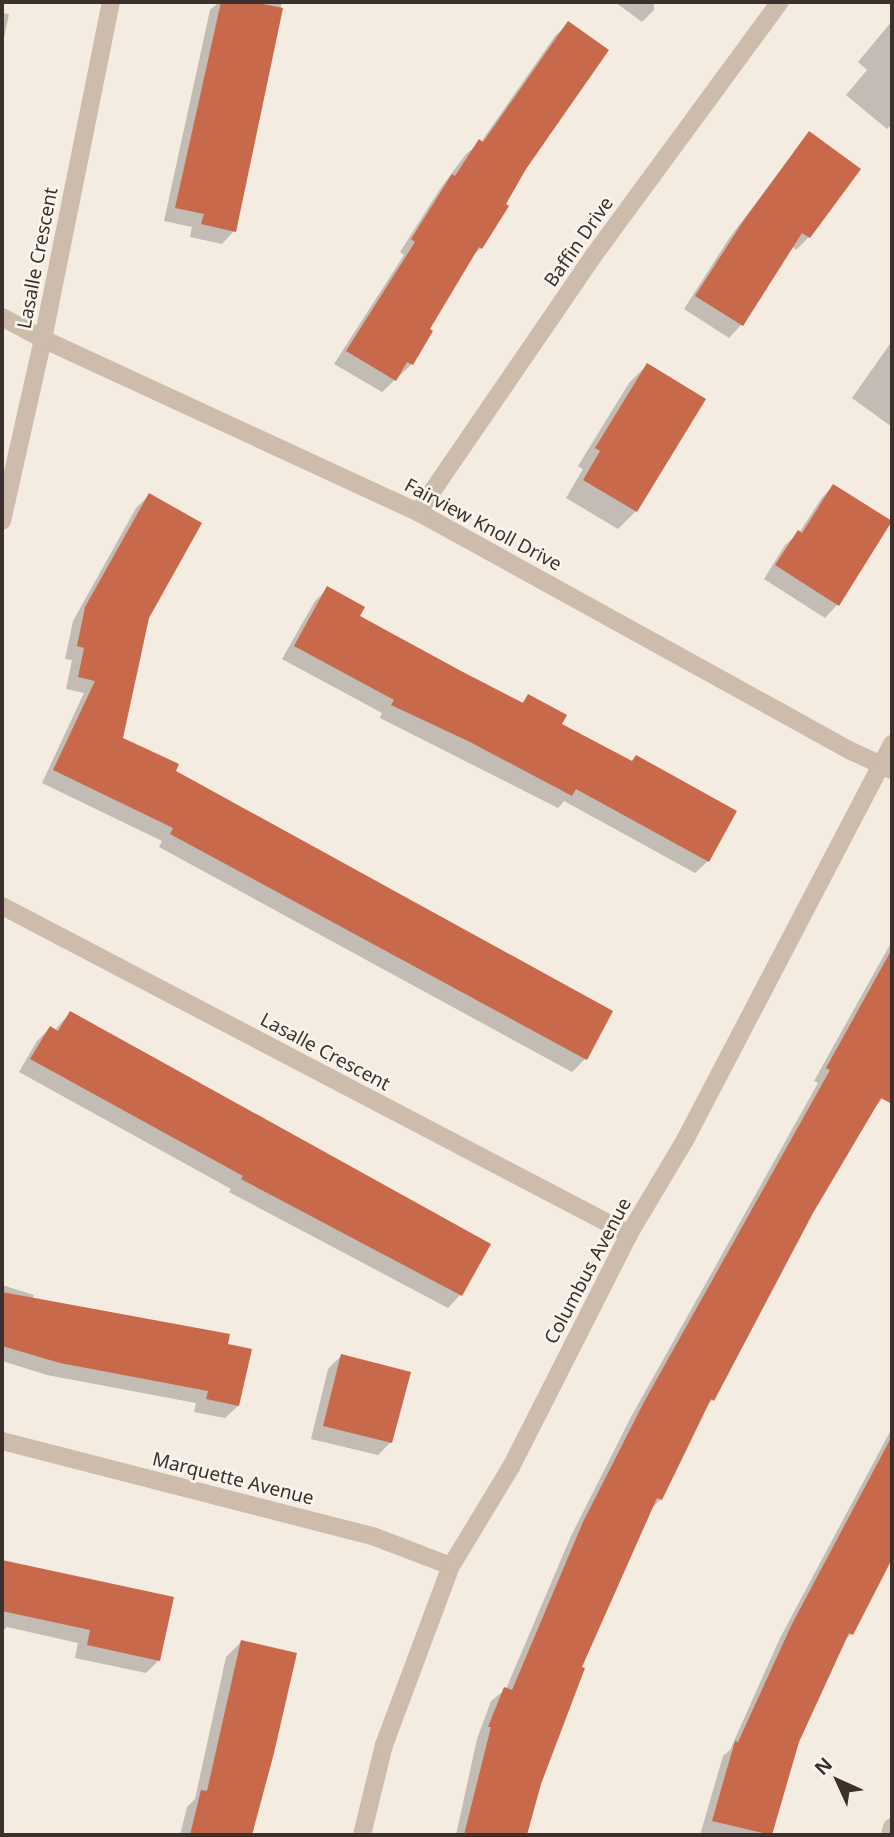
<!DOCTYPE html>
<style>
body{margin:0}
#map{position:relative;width:894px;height:1837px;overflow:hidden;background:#f4ebe1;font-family:"Noto Sans",sans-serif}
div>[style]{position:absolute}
.shadow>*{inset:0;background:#0003}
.building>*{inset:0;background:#c8694b}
.minor>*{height:18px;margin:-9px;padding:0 9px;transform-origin:9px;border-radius:9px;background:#cdbbac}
.tertiary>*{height:18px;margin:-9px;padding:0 9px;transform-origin:9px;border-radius:9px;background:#cdbbac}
span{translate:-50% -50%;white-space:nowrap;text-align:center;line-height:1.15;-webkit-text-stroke:5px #fbf5ee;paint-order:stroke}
.street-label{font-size:19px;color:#3b302b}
.frame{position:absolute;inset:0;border:4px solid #3b302b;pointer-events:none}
.north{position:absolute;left:803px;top:1746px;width:70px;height:70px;-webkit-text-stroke:5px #fbf5ee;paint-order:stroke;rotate:315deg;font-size:19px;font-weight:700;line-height:28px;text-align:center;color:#3b302b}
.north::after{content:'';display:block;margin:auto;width:24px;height:32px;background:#3b302b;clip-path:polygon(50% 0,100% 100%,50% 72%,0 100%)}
</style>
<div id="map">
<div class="shadow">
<div style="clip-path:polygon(219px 2px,282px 2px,234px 231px,222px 244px,190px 237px,192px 227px,164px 221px,210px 10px)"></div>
<div style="clip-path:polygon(615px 2px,654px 2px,654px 10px,642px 22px)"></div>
<div style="clip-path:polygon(2px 13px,9px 14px,2px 48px)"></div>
<div style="clip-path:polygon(892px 21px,892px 124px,887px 129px,846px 95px,867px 70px,858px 62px)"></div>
<div style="clip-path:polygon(568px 24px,524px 168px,481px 248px,470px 258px,428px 330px,412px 364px,382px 392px,334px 364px,404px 255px,400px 252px,440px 189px,466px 154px,481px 142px,555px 36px)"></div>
<div style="clip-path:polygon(809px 133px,809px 237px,796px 250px,792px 246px,741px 325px,729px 338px,684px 309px,730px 237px)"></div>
<div style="clip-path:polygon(892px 341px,892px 427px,852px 398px)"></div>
<div style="clip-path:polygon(647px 365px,636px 511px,618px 529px,566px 498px,583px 469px,578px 466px,629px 383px)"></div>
<div style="clip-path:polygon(833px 486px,890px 522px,837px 605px,825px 618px,764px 579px,785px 545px,799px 533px,821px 499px)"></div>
<div style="clip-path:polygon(149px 495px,147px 617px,121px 739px,173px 772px,611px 1012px,585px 1059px,572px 1072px,159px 847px,162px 841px,42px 783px,84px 693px,66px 689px,72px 660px,65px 659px,73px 621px,136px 508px)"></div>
<div style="clip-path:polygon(328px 588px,357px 616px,521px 704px,528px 696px,559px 724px,631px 762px,708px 861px,695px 873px,564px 801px,558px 808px,380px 718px,382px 713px,282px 659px,315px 601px)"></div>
<div style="clip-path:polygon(892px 941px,892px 1094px,888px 1092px,871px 1112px,811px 1212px,712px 1400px,706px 1406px,661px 1499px,650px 1510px,579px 1668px,539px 1783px,526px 1835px,456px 1835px,477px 1739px,491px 1701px,506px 1689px,571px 1536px,631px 1417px,818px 1083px,814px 1081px)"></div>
<div style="clip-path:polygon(70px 1013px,460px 1295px,448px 1308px,229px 1192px,231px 1189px,19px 1072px,37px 1041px,50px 1028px,54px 1031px)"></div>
<div style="clip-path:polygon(2px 1285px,34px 1295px,32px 1300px,226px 1345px,238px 1406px,225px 1418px,194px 1412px,196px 1403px,47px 1375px,2px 1361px)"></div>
<div style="clip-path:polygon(341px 1356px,391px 1442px,378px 1455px,311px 1439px,328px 1369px)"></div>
<div style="clip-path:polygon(892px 1428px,892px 1555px,851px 1634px,843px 1642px,797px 1742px,770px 1835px,700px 1835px,723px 1756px,730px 1750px,780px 1638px)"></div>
<div style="clip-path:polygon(2px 1561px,28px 1567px,159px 1660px,146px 1673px,75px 1658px,78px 1643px,7px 1627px,2px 1632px)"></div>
<div style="clip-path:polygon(241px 1642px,294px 1655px,252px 1835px,180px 1835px,187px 1807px,195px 1799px,226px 1657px)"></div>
</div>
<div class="building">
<div style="clip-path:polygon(221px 2px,253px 2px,283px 8px,236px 232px,201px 224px,204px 214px,175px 208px)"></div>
<div style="clip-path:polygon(568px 21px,609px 50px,526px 169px,506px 204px,509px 206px,482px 249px,479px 247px,430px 329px,433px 331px,413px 365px,407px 362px,396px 381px,346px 351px,415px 242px,411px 239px,452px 174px,455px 176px,479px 139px,483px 142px)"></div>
<div style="clip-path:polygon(809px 131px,861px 169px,810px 238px,802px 233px,743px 326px,695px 296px,742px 223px)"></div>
<div style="clip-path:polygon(647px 363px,706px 399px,637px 512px,583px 480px,600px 451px,595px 448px)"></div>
<div style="clip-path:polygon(833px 484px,892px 521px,839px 606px,775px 565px,798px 530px,802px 533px)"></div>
<div style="clip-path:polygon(149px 493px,202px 523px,149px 618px,123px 738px,179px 764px,176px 771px,613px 1011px,587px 1060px,170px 834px,173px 828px,53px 770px,95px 681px,78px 677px,84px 648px,77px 646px,85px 607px)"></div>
<div style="clip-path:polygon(327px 586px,365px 607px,360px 616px,461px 671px,523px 703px,528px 694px,567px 715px,562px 724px,632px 761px,636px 755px,737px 811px,709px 862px,576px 789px,572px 796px,470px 742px,391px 705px,394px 700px,294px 646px)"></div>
<div style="clip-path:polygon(892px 949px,892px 1104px,881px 1098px,813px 1213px,714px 1401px,711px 1399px,662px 1500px,657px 1498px,582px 1667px,585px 1668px,541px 1784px,527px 1835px,464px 1835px,491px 1727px,488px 1727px,504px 1687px,512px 1690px,583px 1522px,644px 1402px,830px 1070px,826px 1068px)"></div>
<div style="clip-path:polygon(70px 1011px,491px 1244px,462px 1296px,241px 1179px,243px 1176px,30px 1059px,50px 1026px,58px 1031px)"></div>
<div style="clip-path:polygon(2px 1292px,230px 1334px,228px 1344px,252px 1349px,239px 1406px,206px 1399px,208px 1391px,60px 1363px,2px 1346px)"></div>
<div style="clip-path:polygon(341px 1354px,411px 1372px,392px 1443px,323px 1426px)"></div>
<div style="clip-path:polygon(892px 1436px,892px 1559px,853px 1635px,849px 1633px,799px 1742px,772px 1835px,712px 1821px,735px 1741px,738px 1742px,792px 1624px)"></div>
<div style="clip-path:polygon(2px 1560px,174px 1597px,160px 1661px,87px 1645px,90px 1630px,2px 1611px)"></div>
<div style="clip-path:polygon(241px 1640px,297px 1653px,274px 1753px,252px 1835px,190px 1835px,201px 1790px,207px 1791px)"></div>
</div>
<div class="minor">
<div style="left:2px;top:317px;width:47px;rotate:28.2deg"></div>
<div style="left:43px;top:339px;width:413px;rotate:24.8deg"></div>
<div style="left:418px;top:512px;width:492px;rotate:28.9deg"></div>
<div style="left:849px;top:750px;width:47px;rotate:24.9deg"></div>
<div style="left:418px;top:512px;width:311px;rotate:-55.6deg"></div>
<div style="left:594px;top:255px;width:314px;rotate:-53.7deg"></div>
<div style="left:2px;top:521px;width:187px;rotate:-77.3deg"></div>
<div style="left:43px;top:339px;width:344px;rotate:-78.6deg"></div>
<div style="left:2px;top:906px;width:708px;rotate:27.62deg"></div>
<div style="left:2px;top:1441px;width:385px;rotate:14.4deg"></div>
<div style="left:375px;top:1537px;width:81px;rotate:20.9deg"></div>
<div style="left:362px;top:1835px;width:93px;rotate:-76.3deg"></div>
<div style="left:384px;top:1745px;width:191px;rotate:-69.5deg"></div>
<div style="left:451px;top:1566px;width:116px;rotate:-58.8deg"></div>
<div style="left:511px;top:1467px;width:261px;rotate:-63.1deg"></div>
<div style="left:629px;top:1234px;width:109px;rotate:-59.2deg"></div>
<div style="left:685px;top:1140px;width:447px;rotate:-62.4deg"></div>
</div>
<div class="tertiary">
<div style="left:890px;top:1835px;width:8px;rotate:-76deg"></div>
</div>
<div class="street-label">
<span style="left:579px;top:242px;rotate:-55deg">Baffin Drive</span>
<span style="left:38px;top:258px;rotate:-79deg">Lasalle Crescent</span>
<span style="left:483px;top:525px;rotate:28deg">Fairview Knoll Drive</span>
<span style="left:325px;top:1052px;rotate:28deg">Lasalle Crescent</span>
<span style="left:588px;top:1271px;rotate:-62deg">Columbus Avenue</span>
<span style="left:233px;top:1479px;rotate:14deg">Marquette Avenue</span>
</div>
<div class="frame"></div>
<div class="north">N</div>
</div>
